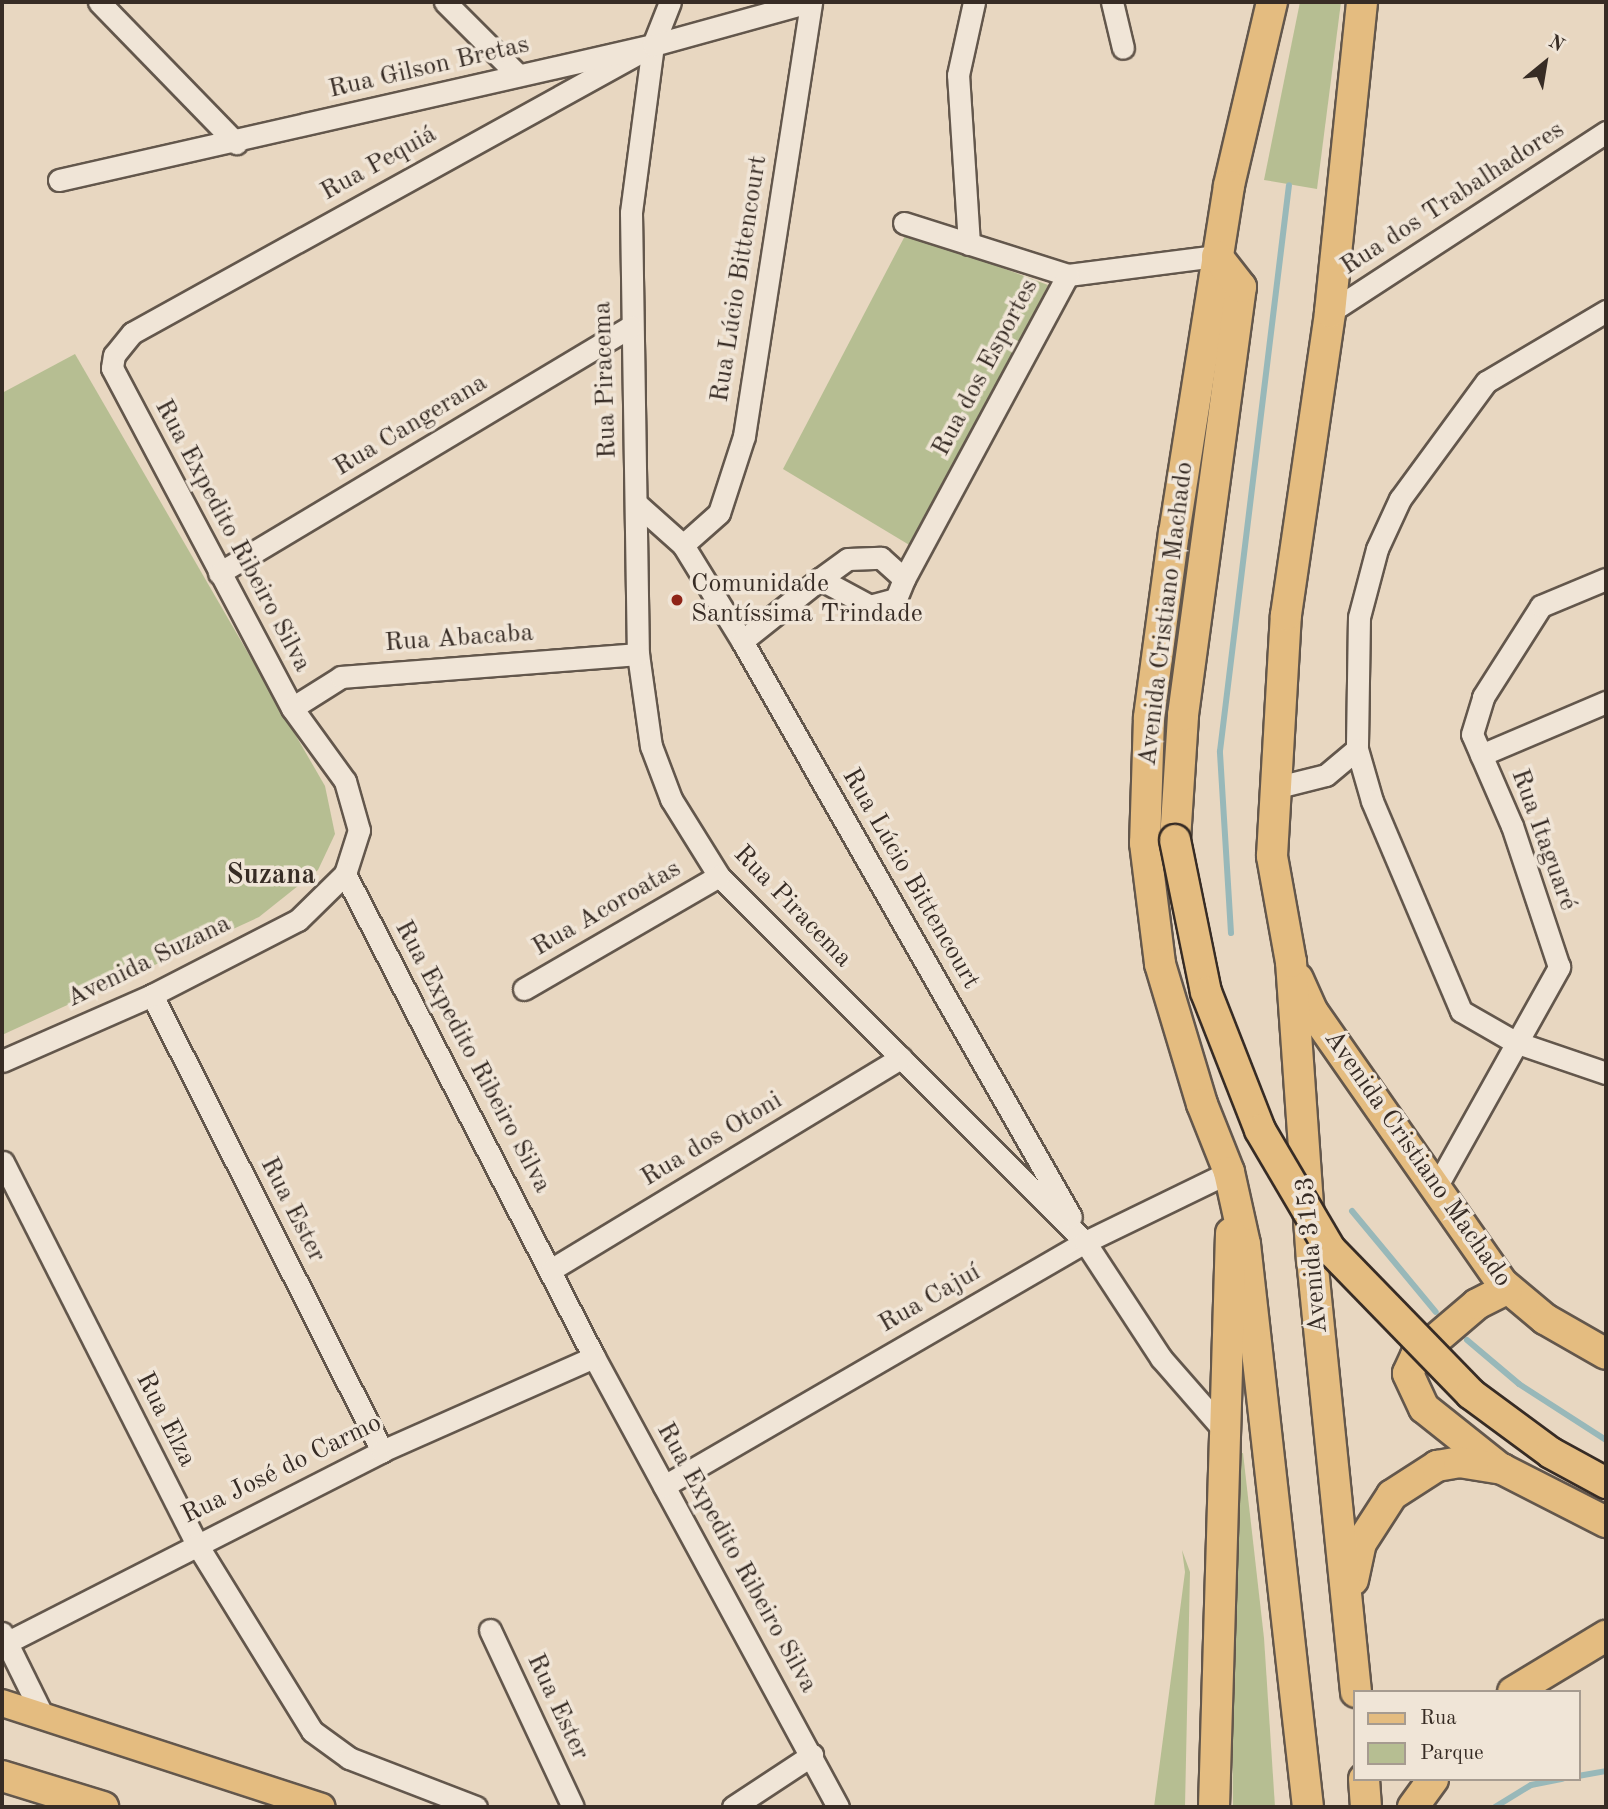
<!DOCTYPE html>
<meta charset="utf-8">
<style>
body{margin:0}
#map{position:relative;width:1608px;height:1809px;overflow:hidden;background:#e8d7c1;font-family:"Old Standard TT",serif}
div>[style]{position:absolute}
.green>*{inset:0;background:#b6be92}
.stream>*{height:6px;margin:-3px;padding:0 3px;transform-origin:3px;border-radius:3px;background:#98b8b9}
.roads{filter:drop-shadow(2px 0 #63574c) drop-shadow(-2px 0 #63574c) drop-shadow(0 2px #63574c) drop-shadow(0 -2px #63574c)}
.minor>*{height:21px;margin:-10.5px;padding:0 10.5px;transform-origin:10.5px;border-radius:10.5px;background:#f0e5d7}
.major>*{height:26px;margin:-13px;padding:0 13px;transform-origin:13px;border-radius:13px;background:#e4bc80}
.highway>*{height:30px;margin:-15px;padding:0 15px;transform-origin:15px;border-radius:15px;background:#e4bc80}
.bridges{filter:drop-shadow(2px 0 #372c25) drop-shadow(-2px 0 #372c25) drop-shadow(0 2px #372c25) drop-shadow(0 -2px #372c25)}
.highway-bridge>*{height:30px;margin:-15px;padding:0 15px;transform-origin:15px;border-radius:15px;background:#e4bc80}
.dots>*{width:19px;height:19px;translate:-50% -50%;box-sizing:border-box;border:4px solid #f0e5d7;border-radius:50%}
span{translate:-50% -50%;white-space:nowrap;text-align:center;line-height:1.15;-webkit-text-stroke:7px #f0e5d7;paint-order:stroke}
.street-label{font-size:26px;color:#372c25}
.poi-label{font-size:26px;color:#372c25}
.left{translate:0 -50%;text-align:left}
.neighbourhood-label{font-size:28px;color:#372c25;font-weight:700}
.frame{position:absolute;inset:0;border:4px solid #372c25;pointer-events:none}
.legend{position:absolute;left:1353px;top:1690px;width:228px;height:91px;box-sizing:border-box;background:#f0e5d7;border:2px solid #a69b90;margin:0;padding:9px 12px;list-style:none;font-size:21px;color:#372c25}
.legend li{display:flex;align-items:center;gap:14px;height:35px}
.legend b{width:35px;border:2px solid #a69b90}
.north{position:absolute;left:1510px;top:28px;width:70px;height:70px;-webkit-text-stroke:5px #f0e5d7;paint-order:stroke;rotate:30deg;font-size:19px;font-weight:700;line-height:28px;text-align:center;color:#372c25}
.north::after{content:'';display:block;margin:auto;width:24px;height:32px;background:#372c25;clip-path:polygon(50% 0,100% 100%,50% 72%,0 100%)}
</style>
<div id="map">
<div class="green">
<div style="clip-path:polygon(1300px 2px,1341px 2px,1317px 189px,1264px 180px)"></div>
<div style="clip-path:polygon(907px 232px,1048px 285px,916px 549px,783px 469px)"></div>
<div style="clip-path:polygon(75px 354px,325px 786px,335px 834px,318px 870px,259px 917px,2px 1035px,2px 393px)"></div>
<div style="clip-path:polygon(1243px 1453px,1264px 1638px,1275px 1807px,1233px 1807px,1231px 1638px,1236px 1454px)"></div>
<div style="clip-path:polygon(1182px 1550px,1190px 1572px,1185px 1807px,1154px 1807px,1185px 1572px)"></div>
</div>
<div class="stream">
<div style="left:1231px;top:933px;width:182px;rotate:-93.5deg"></div>
<div style="left:1220px;top:751px;width:570px;rotate:-83.05deg"></div>
<div style="left:1352px;top:1211px;width:131px;rotate:50.3deg"></div>
<div style="left:1467px;top:1340px;width:68px;rotate:40.2deg"></div>
<div style="left:1519px;top:1384px;width:103px;rotate:32.8deg"></div>
<div style="left:1578px;top:1776px;width:28px;rotate:-10deg"></div>
<div style="left:1495px;top:1807px;width:42px;rotate:-31.4deg"></div>
<div style="left:1531px;top:1785px;width:32px;rotate:-11deg"></div>
</div>
<div class="roads">
<div class="minor">
<div style="left:99px;top:2px;width:197px;rotate:45.8deg"></div>
<div style="left:445px;top:2px;width:103px;rotate:45deg"></div>
<div style="left:670px;top:2px;width:46px;rotate:111.6deg"></div>
<div style="left:653px;top:45px;width:169px;rotate:97.5deg"></div>
<div style="left:631px;top:213px;width:441px;rotate:89.1deg"></div>
<div style="left:638px;top:654px;width:93px;rotate:82deg"></div>
<div style="left:651px;top:746px;width:57px;rotate:69.3deg"></div>
<div style="left:671px;top:799px;width:91px;rotate:58.1deg"></div>
<div style="left:719px;top:876px;width:518px;rotate:45deg"></div>
<div style="left:1085px;top:1242px;width:139px;rotate:56.8deg"></div>
<div style="left:1161px;top:1358px;width:93px;rotate:48.9deg"></div>
<div style="left:1112px;top:2px;width:47px;rotate:76.6deg"></div>
<div style="left:653px;top:45px;width:595px;rotate:151.07deg"></div>
<div style="left:132px;top:333px;width:28px;rotate:129deg"></div>
<div style="left:114px;top:355px;width:13px;rotate:99deg"></div>
<div style="left:112px;top:368px;width:385px;rotate:62.1deg"></div>
<div style="left:292px;top:708px;width:90px;rotate:54deg"></div>
<div style="left:345px;top:781px;width:51px;rotate:74.1deg"></div>
<div style="left:359px;top:830px;width:46px;rotate:107.7deg"></div>
<div style="left:345px;top:874px;width:543px;rotate:62.73deg"></div>
<div style="left:594px;top:1357px;width:512px;rotate:61.53deg"></div>
<div style="left:59px;top:180px;width:609px;rotate:-12.8deg"></div>
<div style="left:653px;top:45px;width:162px;rotate:-15.4deg"></div>
<div style="left:904px;top:223px;width:172px;rotate:17.6deg"></div>
<div style="left:1068px;top:275px;width:150px;rotate:-7.3deg"></div>
<div style="left:969px;top:244px;width:169px;rotate:-93.7deg"></div>
<div style="left:958px;top:75px;width:75px;rotate:-77.6deg"></div>
<div style="left:1606px;top:311px;width:139px;rotate:149.4deg"></div>
<div style="left:1486px;top:382px;width:145px;rotate:126.3deg"></div>
<div style="left:1400px;top:499px;width:55px;rotate:114.7deg"></div>
<div style="left:1377px;top:549px;width:70px;rotate:104.8deg"></div>
<div style="left:1359px;top:617px;width:132px;rotate:90.9deg"></div>
<div style="left:1357px;top:749px;width:54px;rotate:73.9deg"></div>
<div style="left:1372px;top:801px;width:228px;rotate:67deg"></div>
<div style="left:1461px;top:1011px;width:62px;rotate:29.9deg"></div>
<div style="left:1515px;top:1042px;width:96px;rotate:18.8deg"></div>
<div style="left:1330px;top:312px;width:330px;rotate:-33.1deg"></div>
<div style="left:637px;top:504px;width:62px;rotate:41.7deg"></div>
<div style="left:683px;top:545px;width:113px;rotate:58.4deg"></div>
<div style="left:742px;top:641px;width:663px;rotate:60.27deg"></div>
<div style="left:683px;top:545px;width:48px;rotate:-41.6deg"></div>
<div style="left:719px;top:513px;width:81px;rotate:-72deg"></div>
<div style="left:744px;top:436px;width:439px;rotate:-81.2deg"></div>
<div style="left:219px;top:573px;width:480px;rotate:-30.9deg"></div>
<div style="left:904px;top:579px;width:345px;rotate:-61.7deg"></div>
<div style="left:742px;top:641px;width:100px;rotate:-38.5deg"></div>
<div style="left:820px;top:579px;width:34px;rotate:-36deg"></div>
<div style="left:848px;top:559px;width:33px;rotate:-2deg"></div>
<div style="left:881px;top:558px;width:31px;rotate:42deg"></div>
<div style="left:904px;top:579px;width:22px;rotate:112deg"></div>
<div style="left:896px;top:599px;width:27px;rotate:165deg"></div>
<div style="left:870px;top:606px;width:57px;rotate:-151.6deg"></div>
<div style="left:292px;top:708px;width:58px;rotate:-32.3deg"></div>
<div style="left:341px;top:677px;width:298px;rotate:-4.4deg"></div>
<div style="left:1481px;top:755px;width:136px;rotate:-23deg"></div>
<div style="left:1278px;top:787px;width:49px;rotate:-14deg"></div>
<div style="left:1326px;top:775px;width:40px;rotate:-40deg"></div>
<div style="left:524px;top:989px;width:225px;rotate:-30.1deg"></div>
<div style="left:152px;top:995px;width:511px;rotate:63.23deg"></div>
<div style="left:2px;top:1061px;width:164px;rotate:-23.7deg"></div>
<div style="left:152px;top:995px;width:164px;rotate:-27.2deg"></div>
<div style="left:298px;top:920px;width:66px;rotate:-44.4deg"></div>
<div style="left:3px;top:1162px;width:427px;rotate:63.1deg"></div>
<div style="left:196px;top:1543px;width:221px;rotate:58.3deg"></div>
<div style="left:312px;top:1731px;width:46px;rotate:36.1deg"></div>
<div style="left:349px;top:1758px;width:136px;rotate:21.1deg"></div>
<div style="left:1434px;top:1191px;width:257px;rotate:-60.8deg"></div>
<div style="left:1559px;top:967px;width:149px;rotate:-108.4deg"></div>
<div style="left:1512px;top:826px;width:100px;rotate:-113.5deg"></div>
<div style="left:1472px;top:734px;width:39px;rotate:-73deg"></div>
<div style="left:1483px;top:697px;width:108px;rotate:-57.5deg"></div>
<div style="left:1541px;top:606px;width:70px;rotate:-22.6deg"></div>
<div style="left:552px;top:1269px;width:408px;rotate:-31.2deg"></div>
<div style="left:664px;top:1486px;width:487px;rotate:-30.1deg"></div>
<div style="left:1085px;top:1242px;width:160px;rotate:-25.9deg"></div>
<div style="left:490px;top:1630px;width:195px;rotate:64.9deg"></div>
<div style="left:2px;top:1633px;width:93px;rotate:63.7deg"></div>
<div style="left:2px;top:1645px;width:427px;rotate:-27deg"></div>
<div style="left:382px;top:1451px;width:232px;rotate:-23.9deg"></div>
<div style="left:733px;top:1807px;width:95px;rotate:-33.4deg"></div>
</div>
<div class="major">
<div style="left:2px;top:1703px;width:336px;rotate:18deg"></div>
</div>
<div class="highway">
<div style="left:1272px;top:2px;width:189px;rotate:103.2deg"></div>
<div style="left:1229px;top:186px;width:350px;rotate:99deg"></div>
<div style="left:1174px;top:532px;width:188px;rotate:97.7deg"></div>
<div style="left:1149px;top:718px;width:125px;rotate:91.8deg"></div>
<div style="left:1145px;top:843px;width:122px;rotate:82.9deg"></div>
<div style="left:1160px;top:964px;width:146px;rotate:73.3deg"></div>
<div style="left:1202px;top:1104px;width:73px;rotate:68.3deg"></div>
<div style="left:1229px;top:1172px;width:74px;rotate:77.5deg"></div>
<div style="left:1245px;top:1244px;width:567px;rotate:83.62deg"></div>
<div style="left:1175px;top:840px;width:125px;rotate:-86.3deg"></div>
<div style="left:1183px;top:715px;width:432px;rotate:-82.3deg"></div>
<div style="left:1241px;top:287px;width:39px;rotate:-128deg"></div>
<div style="left:1298px;top:979px;width:36px;rotate:66deg"></div>
<div style="left:1313px;top:1012px;width:330px;rotate:55.1deg"></div>
<div style="left:1502px;top:1283px;width:56px;rotate:39.9deg"></div>
<div style="left:1545px;top:1319px;width:70px;rotate:29.8deg"></div>
<div style="left:1497px;top:1466px;width:93px;rotate:-141.5deg"></div>
<div style="left:1424px;top:1408px;width:38px;rotate:-115deg"></div>
<div style="left:1408px;top:1373px;width:19px;rotate:-65deg"></div>
<div style="left:1416px;top:1356px;width:80px;rotate:-40.4deg"></div>
<div style="left:1477px;top:1304px;width:34px;rotate:-27deg"></div>
<div style="left:1353px;top:1580px;width:38px;rotate:-78deg"></div>
<div style="left:1361px;top:1543px;width:57px;rotate:-57.1deg"></div>
<div style="left:1392px;top:1495px;width:54px;rotate:-32.8deg"></div>
<div style="left:1437px;top:1466px;width:22px;rotate:-10deg"></div>
<div style="left:1459px;top:1462px;width:44px;rotate:9.2deg"></div>
<div style="left:1502px;top:1469px;width:117px;rotate:27deg"></div>
<div style="left:1356px;top:1692px;width:432px;rotate:-95.8deg"></div>
<div style="left:1312px;top:1262px;width:301px;rotate:-94deg"></div>
<div style="left:1291px;top:962px;width:108px;rotate:-100.2deg"></div>
<div style="left:1272px;top:856px;width:241px;rotate:-86.7deg"></div>
<div style="left:1286px;top:615px;width:306px;rotate:-81.7deg"></div>
<div style="left:1330px;top:312px;width:312px;rotate:-84.1deg"></div>
<div style="left:1513px;top:1692px;width:109px;rotate:-31.1deg"></div>
<div style="left:2px;top:1776px;width:106px;rotate:17.1deg"></div>
<div style="left:1364px;top:1779px;width:28px;rotate:86deg"></div>
<div style="left:1214px;top:1807px;width:574px;rotate:-88.3deg"></div>
<div style="left:1413px;top:1807px;width:34px;rotate:-54deg"></div>
</div>
</div>
<div class="bridges">
<div class="highway-bridge">
<div style="left:1175px;top:840px;width:155px;rotate:78.5deg"></div>
<div style="left:1206px;top:992px;width:148px;rotate:68.6deg"></div>
<div style="left:1260px;top:1130px;width:138px;rotate:59.5deg"></div>
<div style="left:1330px;top:1249px;width:202px;rotate:45.8deg"></div>
<div style="left:1471px;top:1394px;width:99px;rotate:36.4deg"></div>
<div style="left:1551px;top:1453px;width:63px;rotate:28.6deg"></div>
</div>
</div>
<div class="dots">
<div style="left:677px;top:600px;background:#8f2418"></div>
</div>
<div class="street-label">
<span style="left:429px;top:68px;rotate:-13deg">Rua Gilson Bretas</span>
<span style="left:379px;top:164px;rotate:-29deg">Rua Pequiá</span>
<span style="left:1453px;top:199px;rotate:-33deg">Rua dos Trabalhadores</span>
<span style="left:740px;top:279px;rotate:-81deg">Rua Lúcio Bittencourt</span>
<span style="left:986px;top:368px;rotate:-62deg">Rua dos Esportes</span>
<span style="left:606px;top:380px;rotate:-92deg">Rua Piracema</span>
<span style="left:411px;top:426px;rotate:-31deg">Rua Cangerana</span>
<span style="left:232px;top:536px;rotate:62deg">Rua Expedito Ribeiro Silva</span>
<span style="left:1167px;top:614px;rotate:-83deg">Avenida Cristiano Machado</span>
<span style="left:459px;top:639px;rotate:-4deg">Rua Abacaba</span>
<span style="left:1543px;top:840px;rotate:70deg">Rua Itaguaré</span>
<span style="left:910px;top:879px;rotate:60deg">Rua Lúcio Bittencourt</span>
<span style="left:792px;top:907px;rotate:46deg">Rua Piracema</span>
<span style="left:607px;top:909px;rotate:-30deg">Rua Acoroatas</span>
<span style="left:149px;top:962px;rotate:-26deg">Avenida Suzana</span>
<span style="left:472px;top:1057px;rotate:62deg">Rua Expedito Ribeiro Silva</span>
<span style="left:712px;top:1140px;rotate:-31deg">Rua dos Otoni</span>
<span style="left:1417px;top:1159px;rotate:55deg">Avenida Cristiano Machado</span>
<span style="left:292px;top:1210px;rotate:63deg">Rua Ester</span>
<span style="left:1313px;top:1255px;rotate:-95deg">Avenida 3153</span>
<span style="left:930px;top:1299px;rotate:-30deg">Rua Cajuí</span>
<span style="left:165px;top:1420px;rotate:63deg">Rua Elza</span>
<span style="left:282px;top:1470px;rotate:-26deg">Rua José do Carmo</span>
<span style="left:736px;top:1558px;rotate:61deg">Rua Expedito Ribeiro Silva</span>
<span style="left:557px;top:1707px;rotate:65deg">Rua Ester</span>
</div>
<div class="poi-label">
<span class="left" style="left:691px;top:600px">Comunidade<br>Santíssima Trindade</span>
</div>
<div class="neighbourhood-label">
<span style="left:271px;top:876px">Suzana</span>
</div>
<div class="frame"></div>
<ul class="legend">
<li><b style="height:9px;background:#e4bc80"></b>Rua</li>
<li><b style="height:19px;background:#b6be92"></b>Parque</li>
</ul>
<div class="north">N</div>
</div>
